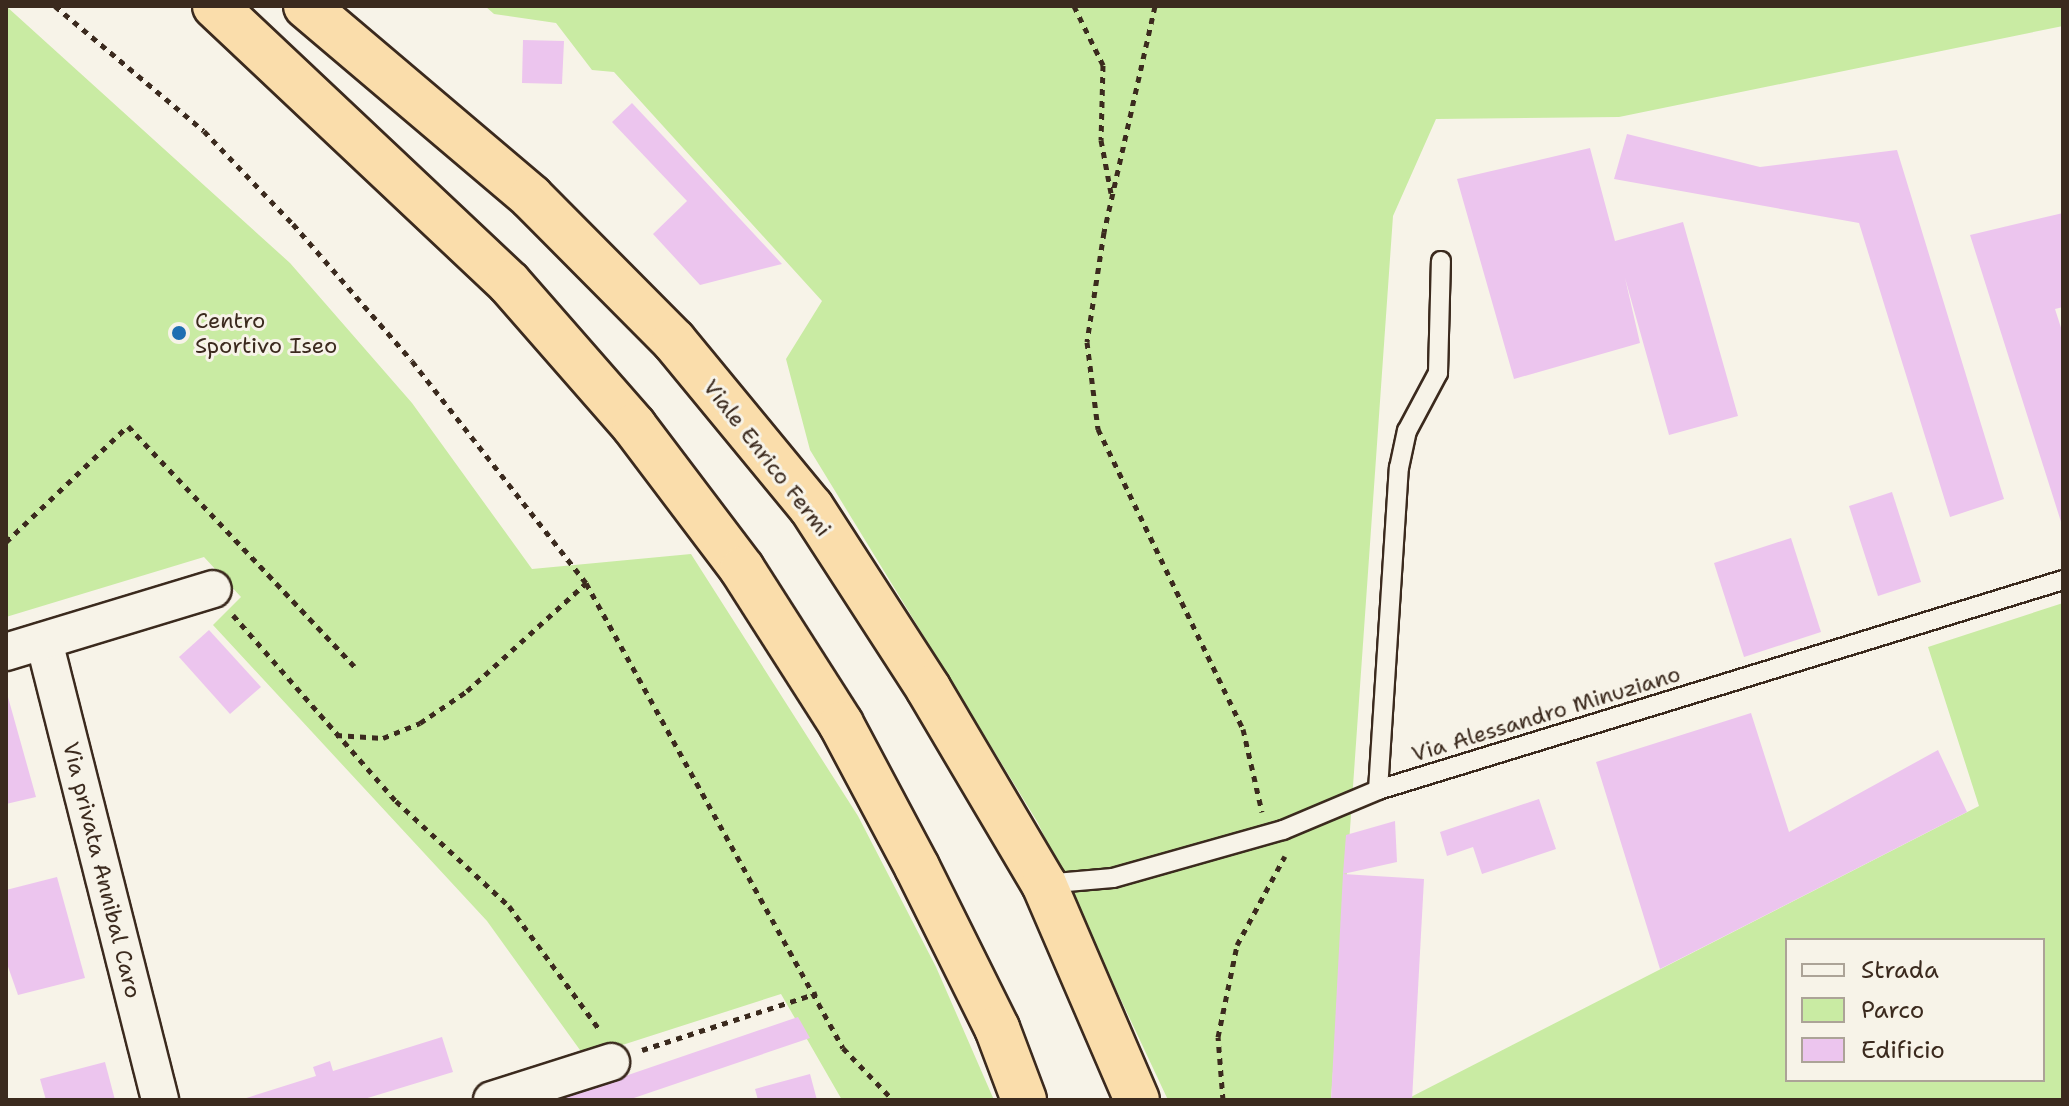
<!DOCTYPE html>
<style>
body{margin:0}
#map{position:relative;width:2069px;height:1106px;overflow:hidden;background:#f7f3e8;font-family:"Shantell Sans",sans-serif}
div>[style]{position:absolute}
.green>*{inset:0;background:#c9eba3}
.building>*{inset:0;background:#ecc5ee}
.path>*{height:5px;margin-top:-2.5px;transform-origin:0;background:repeating-linear-gradient(90deg,#3b2a1e 0 6px,transparent 0 12px)}
.roads{filter:drop-shadow(2px 0 #3b2a1e) drop-shadow(-2px 0 #3b2a1e) drop-shadow(0 2px #3b2a1e) drop-shadow(0 -2px #3b2a1e)}
.service>*{height:18px;margin:-9px;padding:0 9px;transform-origin:9px;border-radius:9px;background:#f7f3e8}
.minor>*{height:36px;margin:-18px;padding:0 18px;transform-origin:18px;border-radius:18px;background:#f7f3e8}
.trunk>*{height:44px;margin:-22px;padding:0 22px;transform-origin:22px;border-radius:22px;background:#faddab}
.dots>*{width:22px;height:22px;translate:-50% -50%;box-sizing:border-box;border:4px solid #f7f3e8;border-radius:50%}
span{translate:-50% -50%;white-space:nowrap;text-align:center;line-height:1.15;-webkit-text-stroke:6px #f7f3e8;paint-order:stroke}
.poi-label{font-size:22px;color:#3b2a1e}
.left{translate:0 -50%;text-align:left}
.street-label{font-size:22px;color:#3b2a1e}
.frame{position:absolute;inset:0;border:8px solid #3b2a1e;pointer-events:none}
.legend{position:absolute;left:1785px;top:938px;width:260px;height:144px;box-sizing:border-box;background:#f7f3e8;border:2px solid #aca397;margin:0;padding:10px 14px;list-style:none;font-size:24px;color:#3b2a1e}
.legend li{display:flex;align-items:center;gap:16px;height:40px}
.legend b{width:40px;border:2px solid #aca397}
</style>
<div id="map">
<div class="green">
<div style="clip-path:polygon(6px 6px,290px 263px,412px 403px,532px 569px,691px 554px,858px 816px,936px 967px,994px 1100px,842px 1100px,781px 994px,585px 1057px,487px 921px,213px 625px,241px 597px,204px 557px,6px 617px)"></div>
<div style="clip-path:polygon(485px 6px,2063px 6px,2063px 26px,1619px 117px,1436px 119px,1393px 216px,1331px 1100px,1168px 1100px,1038px 823px,810px 450px,786px 359px,822px 301px,614px 72px,592px 70px,556px 23px,494px 14px)"></div>
<div style="clip-path:polygon(evenodd,2063px 603px,2063px 1100px,1405px 1100px,1979px 806px,1928px 647px,2063px 603px,1787px 940px,2043px 940px,2043px 1080px,1787px 1080px,1787px 940px)"></div>
</div>
<div class="building">
<div style="clip-path:polygon(523px 40px,564px 41px,562px 84px,522px 83px)"></div>
<div style="clip-path:polygon(632px 103px,677px 151px,782px 264px,700px 285px,653px 234px,687px 201px,612px 122px)"></div>
<div style="clip-path:polygon(1627px 134px,1760px 167px,1897px 150px,2004px 499px,1950px 517px,1859px 223px,1614px 179px)"></div>
<div style="clip-path:polygon(1590px 148px,1615px 241px,1683px 222px,1738px 416px,1669px 435px,1625px 278px,1640px 343px,1514px 379px,1457px 179px)"></div>
<div style="clip-path:polygon(2063px 213px,2063px 307px,2055px 309px,2063px 334px,2062px 525px,1970px 235px)"></div>
<div style="clip-path:polygon(1892px 492px,1921px 582px,1878px 596px,1849px 506px)"></div>
<div style="clip-path:polygon(1791px 538px,1821px 632px,1744px 657px,1714px 563px)"></div>
<div style="clip-path:polygon(209px 630px,261px 687px,230px 714px,179px 657px)"></div>
<div style="clip-path:polygon(6px 690px,36px 797px,6px 804px)"></div>
<div style="clip-path:polygon(1751px 713px,1789px 832px,1938px 750px,1967px 812px,1660px 969px,1596px 762px)"></div>
<div style="clip-path:polygon(1539px 799px,1556px 849px,1482px 874px,1473px 847px,1447px 856px,1440px 832px)"></div>
<div style="clip-path:polygon(1395px 821px,1397px 862px,1343px 874px,1346px 835px)"></div>
<div style="clip-path:polygon(1343px 874px,1424px 879px,1412px 1100px,1331px 1100px)"></div>
<div style="clip-path:polygon(57px 877px,85px 978px,18px 995px,6px 961px,6px 890px)"></div>
<div style="clip-path:polygon(798px 1017px,810px 1038px,628px 1100px,555px 1100px)"></div>
<div style="clip-path:polygon(442px 1037px,453px 1072px,361px 1100px,240px 1100px,316px 1076px,313px 1067px,330px 1061px,333px 1071px)"></div>
<div style="clip-path:polygon(105px 1062px,115px 1100px,46px 1100px,40px 1079px)"></div>
<div style="clip-path:polygon(810px 1074px,817px 1100px,758px 1100px,755px 1089px)"></div>
</div>
<div class="path">
<div style="left:55px;top:6px;width:194px;rotate:40deg"></div>
<div style="left:204px;top:131px;width:129px;rotate:46.3deg"></div>
<div style="left:293px;top:224px;width:181px;rotate:49deg"></div>
<div style="left:412px;top:361px;width:282px;rotate:51.9deg"></div>
<div style="left:586px;top:583px;width:531px;rotate:61.07deg"></div>
<div style="left:843px;top:1048px;width:72px;rotate:46.1deg"></div>
<div style="left:1074px;top:6px;width:66px;rotate:63.8deg"></div>
<div style="left:1103px;top:65px;width:75px;rotate:91.5deg"></div>
<div style="left:1101px;top:140px;width:54px;rotate:79.3deg"></div>
<div style="left:1155px;top:6px;width:232px;rotate:102.7deg"></div>
<div style="left:1104px;top:232px;width:111px;rotate:98.8deg"></div>
<div style="left:1087px;top:342px;width:88px;rotate:82.8deg"></div>
<div style="left:1098px;top:429px;width:333px;rotate:64.2deg"></div>
<div style="left:1243px;top:729px;width:85px;rotate:77.1deg"></div>
<div style="left:6px;top:542px;width:168px;rotate:-43.6deg"></div>
<div style="left:128px;top:426px;width:330px;rotate:46.7deg"></div>
<div style="left:233px;top:615px;width:247px;rotate:48.8deg"></div>
<div style="left:396px;top:801px;width:154px;rotate:42.9deg"></div>
<div style="left:509px;top:906px;width:152px;rotate:53.8deg"></div>
<div style="left:336px;top:735px;width:47px;rotate:3.7deg"></div>
<div style="left:383px;top:738px;width:40px;rotate:-22deg"></div>
<div style="left:420px;top:723px;width:57px;rotate:-34.2deg"></div>
<div style="left:467px;top:691px;width:161px;rotate:-42.2deg"></div>
<div style="left:642px;top:1050px;width:184px;rotate:-18deg"></div>
<div style="left:1223px;top:1100px;width:63px;rotate:-94.5deg"></div>
<div style="left:1218px;top:1037px;width:94px;rotate:-78.3deg"></div>
<div style="left:1237px;top:945px;width:101px;rotate:-61.7deg"></div>
</div>
<div class="roads">
<div class="service">
<div style="left:1378px;top:790px;width:323px;rotate:-86.3deg"></div>
<div style="left:1399px;top:468px;width:38px;rotate:-78deg"></div>
<div style="left:1407px;top:431px;width:66px;rotate:-61.9deg"></div>
<div style="left:1438px;top:373px;width:112px;rotate:-88.5deg"></div>
<div style="left:1044px;top:884px;width:69px;rotate:-5deg"></div>
<div style="left:1113px;top:878px;width:177px;rotate:-15.8deg"></div>
<div style="left:1283px;top:830px;width:103px;rotate:-22.8deg"></div>
<div style="left:1378px;top:790px;width:716px;rotate:-17.04deg"></div>
</div>
<div class="minor">
<div style="left:44px;top:641px;width:473px;rotate:75.8deg"></div>
<div style="left:6px;top:652px;width:216px;rotate:-16.9deg"></div>
<div style="left:492px;top:1100px;width:125px;rotate:-17.7deg"></div>
</div>
<div class="trunk">
<div style="left:215px;top:6px;width:404px;rotate:43.3deg"></div>
<div style="left:509px;top:283px;width:190px;rotate:48.8deg"></div>
<div style="left:634px;top:426px;width:179px;rotate:52.9deg"></div>
<div style="left:742px;top:569px;width:184px;rotate:57.4deg"></div>
<div style="left:841px;top:724px;width:162px;rotate:62deg"></div>
<div style="left:917px;top:867px;width:180px;rotate:63.6deg"></div>
<div style="left:997px;top:1028px;width:77px;rotate:69.4deg"></div>
<div style="left:306px;top:6px;width:295px;rotate:40.3deg"></div>
<div style="left:531px;top:197px;width:203px;rotate:45.2deg"></div>
<div style="left:674px;top:341px;width:215px;rotate:50.5deg"></div>
<div style="left:811px;top:507px;width:216px;rotate:57.1deg"></div>
<div style="left:928px;top:688px;width:228px;rotate:59.4deg"></div>
<div style="left:1044px;top:884px;width:235px;rotate:66.7deg"></div>
</div>
</div>
<div class="dots">
<div style="left:179px;top:333px;background:#1f6fb2"></div>
</div>
<div class="poi-label">
<span class="left" style="left:195px;top:333px">Centro<br>Sportivo Iseo</span>
</div>
<div class="street-label">
<span style="left:767px;top:458px;rotate:52deg">Viale Enrico Fermi</span>
<span style="left:1546px;top:714px;rotate:-17deg">Via Alessandro Minuziano</span>
<span style="left:102px;top:870px;rotate:76deg">Via privata Annibal Caro</span>
</div>
<div class="frame"></div>
<ul class="legend">
<li><b style="height:10px;background:#f7f3e8"></b>Strada</li>
<li><b style="height:22px;background:#c9eba3"></b>Parco</li>
<li><b style="height:22px;background:#ecc5ee"></b>Edificio</li>
</ul>
</div>
